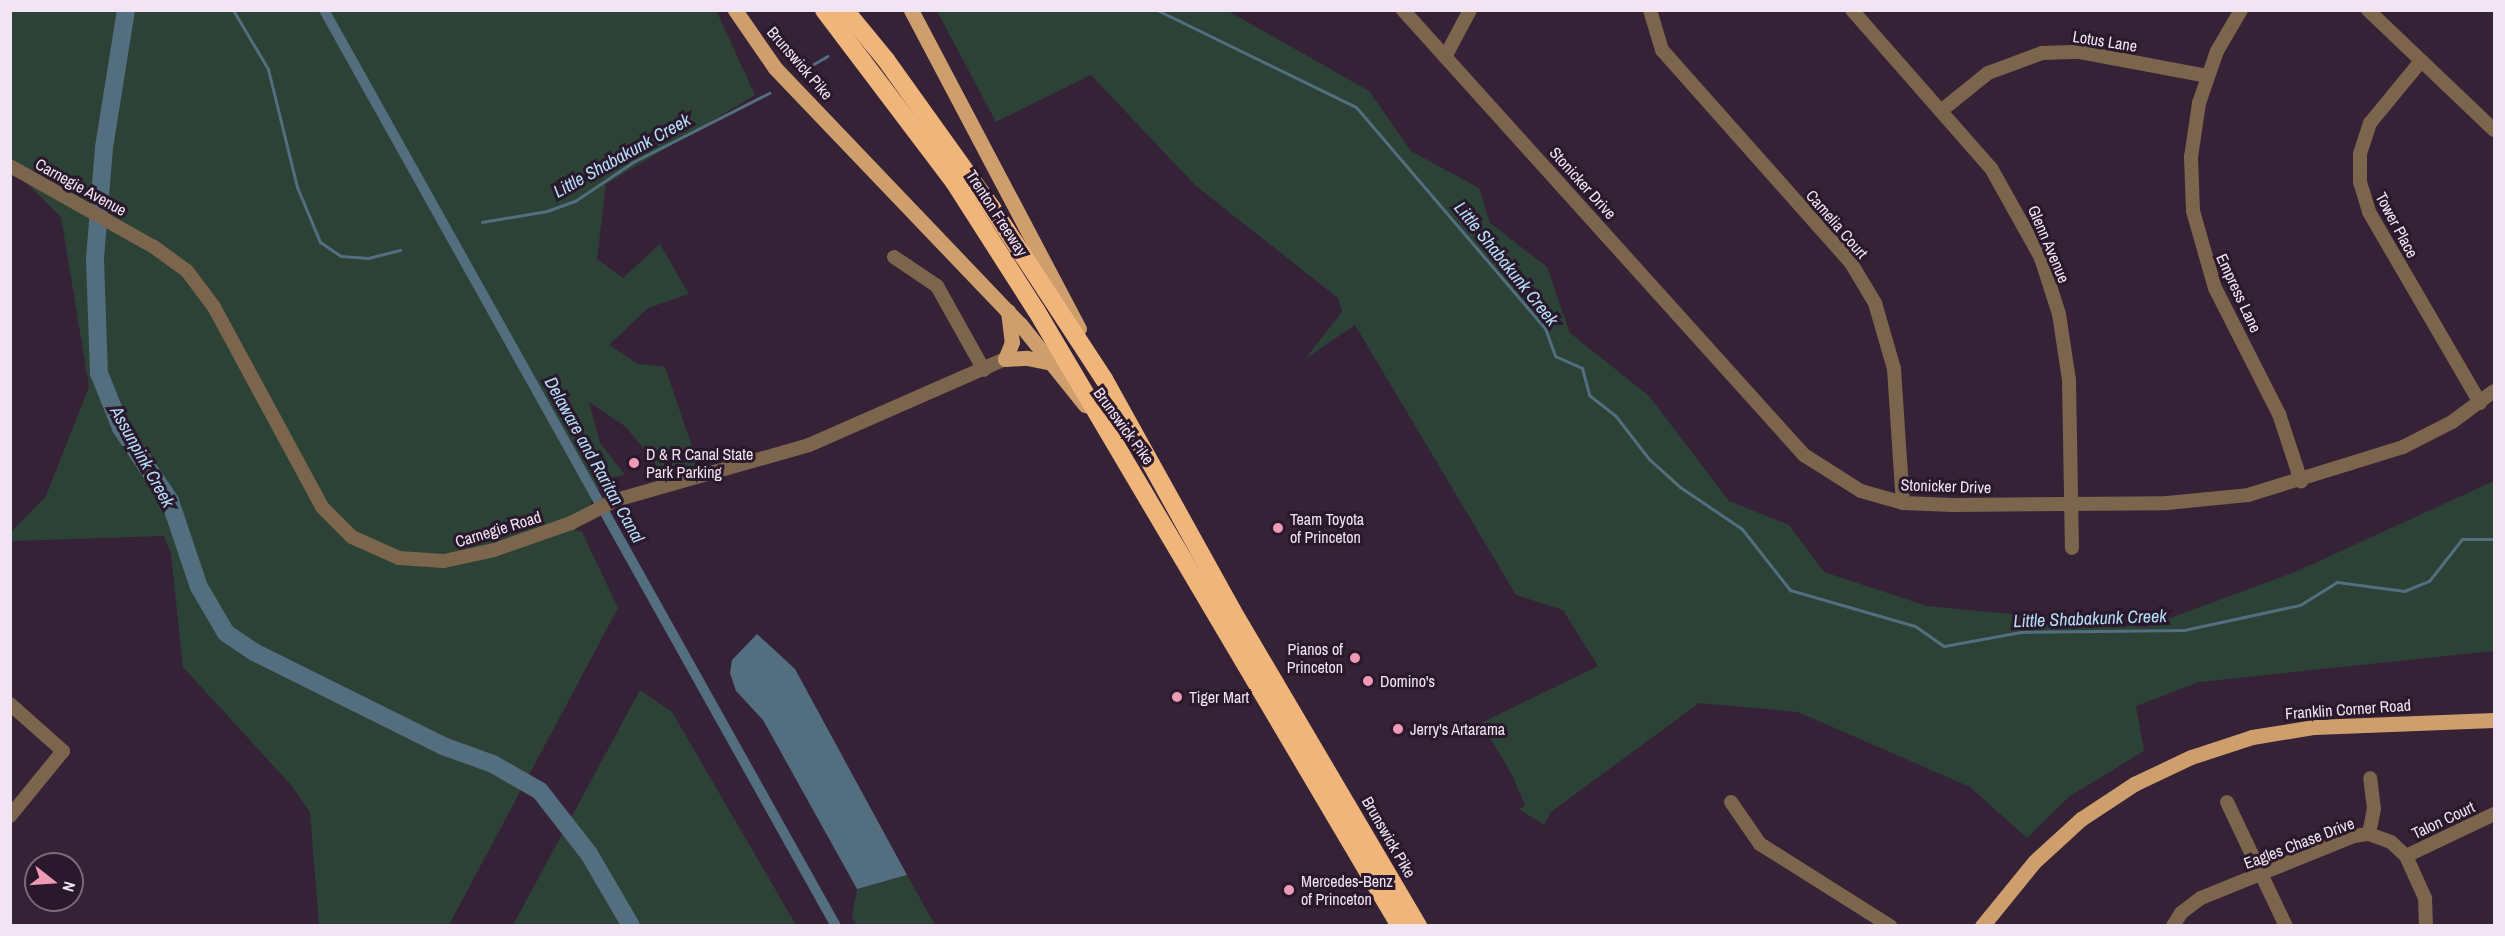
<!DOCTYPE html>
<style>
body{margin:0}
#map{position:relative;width:2505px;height:936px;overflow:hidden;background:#352236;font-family:"Archivo Narrow",sans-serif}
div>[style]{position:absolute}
.green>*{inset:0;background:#2c4236}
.water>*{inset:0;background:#526e7f}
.stream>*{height:3px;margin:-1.5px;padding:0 1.5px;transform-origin:1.5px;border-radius:1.5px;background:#526e7f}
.canal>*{height:10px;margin:-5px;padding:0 5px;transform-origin:5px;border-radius:5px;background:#526e7f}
.river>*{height:18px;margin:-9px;padding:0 9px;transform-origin:9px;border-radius:9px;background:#526e7f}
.minor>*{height:14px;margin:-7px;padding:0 7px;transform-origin:7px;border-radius:7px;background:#7c654d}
.major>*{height:15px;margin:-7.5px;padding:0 7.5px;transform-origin:7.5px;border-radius:7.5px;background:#cf9e6d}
.highway>*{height:18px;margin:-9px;padding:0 9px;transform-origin:9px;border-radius:9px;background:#f0b57a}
.dots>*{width:16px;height:16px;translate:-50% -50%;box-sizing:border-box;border:3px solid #2a182c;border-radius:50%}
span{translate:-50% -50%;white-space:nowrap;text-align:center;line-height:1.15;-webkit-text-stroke:6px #2a182c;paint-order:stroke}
.street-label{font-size:16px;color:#f2e5f3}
.poi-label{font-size:16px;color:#f2e5f3}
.left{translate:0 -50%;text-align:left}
.right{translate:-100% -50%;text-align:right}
.water-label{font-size:18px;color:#b3dff8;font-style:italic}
.frame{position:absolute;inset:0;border:12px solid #f2e5f3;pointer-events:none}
.north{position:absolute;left:24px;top:852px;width:60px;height:60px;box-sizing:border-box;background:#2a182c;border:2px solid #7a6a7c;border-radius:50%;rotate:107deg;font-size:16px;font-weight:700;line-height:24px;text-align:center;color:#f2e5f3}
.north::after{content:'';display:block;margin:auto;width:21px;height:27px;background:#f19ab4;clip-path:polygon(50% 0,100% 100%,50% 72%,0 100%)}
</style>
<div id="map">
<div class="green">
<div style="clip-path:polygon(716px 10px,755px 95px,606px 184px,597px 259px,623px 278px,660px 244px,689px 294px,648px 308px,609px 345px,638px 364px,665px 367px,699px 467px,662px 472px,626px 427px,589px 402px,600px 443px,625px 475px,605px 479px,575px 530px,582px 532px,618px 608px,449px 925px,319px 925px,310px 812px,290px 784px,183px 667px,171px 554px,164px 536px,11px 541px,11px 532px,46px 496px,89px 387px,61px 217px,11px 167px,10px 11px)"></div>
<div style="clip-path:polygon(937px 11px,1228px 11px,1369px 91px,1411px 151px,1479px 188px,1490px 223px,1547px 267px,1570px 333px,1649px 396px,1729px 501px,1789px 525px,1824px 572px,1927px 606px,2146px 627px,2295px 572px,2494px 481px,2494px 651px,2199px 682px,2136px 706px,2144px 751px,2070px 796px,2027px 838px,1970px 787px,1798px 712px,1699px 703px,1551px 812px,1544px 825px,1519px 809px,1525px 805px,1511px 773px,1481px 723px,1598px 666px,1563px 610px,1516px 595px,1355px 325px,1305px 359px,1342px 312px,1338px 298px,1196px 186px,1091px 75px,996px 122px)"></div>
<div style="clip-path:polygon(640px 690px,672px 712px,796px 925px,513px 925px)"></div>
<div style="clip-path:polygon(907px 875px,935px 925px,856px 925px,852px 917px,857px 889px)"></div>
</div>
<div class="water">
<div style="clip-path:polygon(757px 634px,795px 669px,907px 875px,857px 889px,763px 720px,736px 691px,730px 673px,732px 660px)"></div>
</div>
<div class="stream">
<div style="left:233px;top:10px;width:69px;rotate:59.3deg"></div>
<div style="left:268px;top:69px;width:122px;rotate:76.2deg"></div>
<div style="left:297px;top:187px;width:60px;rotate:67.3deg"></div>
<div style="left:320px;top:242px;width:25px;rotate:34deg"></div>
<div style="left:341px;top:256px;width:27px;rotate:4deg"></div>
<div style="left:368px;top:258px;width:33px;rotate:-14deg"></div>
<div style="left:1157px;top:10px;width:221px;rotate:26deg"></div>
<div style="left:1356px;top:107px;width:291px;rotate:49.5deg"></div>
<div style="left:1545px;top:328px;width:30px;rotate:70deg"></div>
<div style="left:1555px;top:356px;width:30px;rotate:24deg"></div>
<div style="left:1582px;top:368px;width:28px;rotate:75deg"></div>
<div style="left:1589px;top:395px;width:33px;rotate:38deg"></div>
<div style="left:1615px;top:415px;width:56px;rotate:52.3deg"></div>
<div style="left:1649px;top:459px;width:42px;rotate:42.1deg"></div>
<div style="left:1680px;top:487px;width:75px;rotate:34.1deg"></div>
<div style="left:1742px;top:529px;width:78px;rotate:51.8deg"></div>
<div style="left:1790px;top:590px;width:130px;rotate:16.1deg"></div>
<div style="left:1915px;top:626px;width:35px;rotate:35deg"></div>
<div style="left:1944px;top:646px;width:78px;rotate:-10.3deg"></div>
<div style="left:2021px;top:632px;width:163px;rotate:-0.7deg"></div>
<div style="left:2184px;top:630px;width:119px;rotate:-12.2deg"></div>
<div style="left:2300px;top:605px;width:44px;rotate:-31.9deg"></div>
<div style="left:2337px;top:582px;width:68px;rotate:7.7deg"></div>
<div style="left:2404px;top:591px;width:27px;rotate:-22deg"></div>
<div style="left:2429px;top:581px;width:53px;rotate:-51.8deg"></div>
<div style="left:2462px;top:539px;width:32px"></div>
<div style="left:798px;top:73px;width:34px;rotate:-30deg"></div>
<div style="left:482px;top:222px;width:66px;rotate:-9.6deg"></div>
<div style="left:547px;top:211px;width:30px;rotate:-20deg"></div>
<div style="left:575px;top:201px;width:70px;rotate:-33.9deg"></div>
<div style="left:633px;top:162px;width:153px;rotate:-26.9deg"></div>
</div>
<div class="canal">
<div style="left:324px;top:10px;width:1049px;rotate:60.8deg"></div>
</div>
<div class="river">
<div style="left:126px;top:10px;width:139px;rotate:99.1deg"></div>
<div style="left:104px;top:147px;width:113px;rotate:94.6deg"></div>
<div style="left:95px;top:260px;width:113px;rotate:88deg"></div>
<div style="left:99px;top:373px;width:59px;rotate:68.2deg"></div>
<div style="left:121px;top:428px;width:88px;rotate:56.1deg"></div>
<div style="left:170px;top:501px;width:91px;rotate:71.4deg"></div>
<div style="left:199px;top:587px;width:53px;rotate:59.6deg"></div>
<div style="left:226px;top:633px;width:34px;rotate:34deg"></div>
<div style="left:254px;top:652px;width:211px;rotate:26.4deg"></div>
<div style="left:443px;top:746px;width:53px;rotate:19.8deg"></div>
<div style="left:493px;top:764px;width:54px;rotate:29.9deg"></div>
<div style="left:540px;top:791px;width:80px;rotate:52.1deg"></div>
<div style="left:589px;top:854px;width:83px;rotate:59.7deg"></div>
</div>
<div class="minor">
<div style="left:1403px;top:10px;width:599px;rotate:47.98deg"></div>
<div style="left:1804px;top:455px;width:67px;rotate:32.3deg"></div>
<div style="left:1861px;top:491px;width:44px;rotate:15.9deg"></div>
<div style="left:1903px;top:503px;width:50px;rotate:2.3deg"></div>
<div style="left:1953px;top:505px;width:214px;rotate:-0.5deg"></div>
<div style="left:2167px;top:503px;width:81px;rotate:-5.6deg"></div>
<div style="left:2248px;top:495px;width:162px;rotate:-17.2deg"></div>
<div style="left:2403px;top:447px;width:55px;rotate:-27deg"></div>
<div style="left:2452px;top:422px;width:52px;rotate:-36.4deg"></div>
<div style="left:1650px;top:10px;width:42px;rotate:73.3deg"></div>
<div style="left:1662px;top:50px;width:285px;rotate:48.4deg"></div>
<div style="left:1851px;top:263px;width:47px;rotate:59deg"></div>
<div style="left:1875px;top:303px;width:69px;rotate:73.9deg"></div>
<div style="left:1894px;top:369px;width:134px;rotate:86.2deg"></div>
<div style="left:1852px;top:10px;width:210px;rotate:48.7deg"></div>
<div style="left:1991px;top:168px;width:103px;rotate:60.9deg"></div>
<div style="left:2041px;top:258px;width:59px;rotate:72.2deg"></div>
<div style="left:2059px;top:314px;width:67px;rotate:81.4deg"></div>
<div style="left:2069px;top:380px;width:168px;rotate:89deg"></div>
<div style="left:2241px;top:10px;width:48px;rotate:120.3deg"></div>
<div style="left:2217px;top:51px;width:55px;rotate:109.1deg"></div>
<div style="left:2199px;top:103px;width:55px;rotate:98.4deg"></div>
<div style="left:2191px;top:157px;width:54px;rotate:87.9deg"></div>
<div style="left:2193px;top:211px;width:80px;rotate:74.1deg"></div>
<div style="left:2215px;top:288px;width:141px;rotate:63.1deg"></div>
<div style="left:2279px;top:414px;width:71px;rotate:71.8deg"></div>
<div style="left:2368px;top:10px;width:174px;rotate:43.6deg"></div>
<div style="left:1445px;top:57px;width:53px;rotate:-62deg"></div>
<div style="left:2421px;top:61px;width:80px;rotate:129.4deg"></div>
<div style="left:2370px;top:123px;width:33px;rotate:108deg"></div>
<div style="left:2360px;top:154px;width:28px;rotate:90deg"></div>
<div style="left:2360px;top:182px;width:31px;rotate:73deg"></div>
<div style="left:2369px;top:212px;width:221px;rotate:59.8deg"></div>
<div style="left:1942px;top:110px;width:59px;rotate:-38.8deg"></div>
<div style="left:1988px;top:73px;width:58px;rotate:-20.3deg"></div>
<div style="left:2042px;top:53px;width:38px;rotate:-2deg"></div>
<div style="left:2080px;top:52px;width:129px;rotate:10.7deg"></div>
<div style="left:10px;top:166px;width:165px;rotate:29.4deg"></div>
<div style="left:154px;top:247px;width:41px;rotate:36deg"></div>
<div style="left:187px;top:271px;width:45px;rotate:53.1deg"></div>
<div style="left:214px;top:307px;width:227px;rotate:61.6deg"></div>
<div style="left:322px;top:507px;width:42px;rotate:45deg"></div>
<div style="left:352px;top:537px;width:51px;rotate:24.1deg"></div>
<div style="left:399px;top:558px;width:45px;rotate:3.8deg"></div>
<div style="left:444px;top:561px;width:51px;rotate:-12.4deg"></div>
<div style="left:494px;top:550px;width:82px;rotate:-19.3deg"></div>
<div style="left:571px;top:523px;width:51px;rotate:-27.1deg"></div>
<div style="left:616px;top:500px;width:201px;rotate:-15.9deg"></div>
<div style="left:809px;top:445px;width:214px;rotate:-23.7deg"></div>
<div style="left:894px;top:257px;width:52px;rotate:34deg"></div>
<div style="left:937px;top:286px;width:96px;rotate:60.8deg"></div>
<div style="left:10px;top:704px;width:71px;rotate:41.6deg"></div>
<div style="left:63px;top:751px;width:84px;rotate:129.2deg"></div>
<div style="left:1731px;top:802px;width:51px;rotate:55.4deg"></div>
<div style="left:1760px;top:844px;width:154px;rotate:32.2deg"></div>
<div style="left:2227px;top:802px;width:137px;rotate:64.6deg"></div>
<div style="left:2369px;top:834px;width:25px;rotate:-79deg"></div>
<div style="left:2374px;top:809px;width:31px;rotate:-97deg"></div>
<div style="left:2406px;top:856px;width:98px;rotate:-25.5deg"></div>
<div style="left:2173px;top:926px;width:15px;rotate:-58deg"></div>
<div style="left:2181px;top:913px;width:25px;rotate:-37deg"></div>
<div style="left:2201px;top:898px;width:165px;rotate:-22.1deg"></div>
<div style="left:2354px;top:836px;width:15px;rotate:-8deg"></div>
<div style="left:2369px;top:834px;width:23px;rotate:20deg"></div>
<div style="left:2391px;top:842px;width:21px;rotate:43deg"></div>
<div style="left:2406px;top:856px;width:46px;rotate:65.7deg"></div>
<div style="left:2425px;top:898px;width:28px;rotate:88deg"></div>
</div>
<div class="major">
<div style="left:735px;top:10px;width:70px;rotate:55.4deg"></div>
<div style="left:775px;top:68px;width:354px;rotate:46.3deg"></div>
<div style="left:1020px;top:324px;width:104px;rotate:51.3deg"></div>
<div style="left:911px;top:10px;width:360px;rotate:62.2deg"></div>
<div style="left:1008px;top:311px;width:31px;rotate:83deg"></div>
<div style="left:1012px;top:342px;width:18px;rotate:112deg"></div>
<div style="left:1005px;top:359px;width:22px;rotate:-3deg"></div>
<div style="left:1027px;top:358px;width:25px;rotate:11deg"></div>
<div style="left:1982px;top:926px;width:82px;rotate:-50.9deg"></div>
<div style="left:2034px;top:862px;width:64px;rotate:-42.5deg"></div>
<div style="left:2081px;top:819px;width:64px;rotate:-33.4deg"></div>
<div style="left:2134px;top:784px;width:63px;rotate:-25.3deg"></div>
<div style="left:2191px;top:757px;width:64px;rotate:-18.2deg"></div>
<div style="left:2252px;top:737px;width:63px;rotate:-9.2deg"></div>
<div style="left:2314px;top:727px;width:180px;rotate:-2.2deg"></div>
</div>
<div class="highway">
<div style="left:824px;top:10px;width:216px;rotate:52.9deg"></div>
<div style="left:954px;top:182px;width:152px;rotate:57.4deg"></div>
<div style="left:1036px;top:310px;width:716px;rotate:59.42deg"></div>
<div style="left:845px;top:10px;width:65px;rotate:50.6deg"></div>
<div style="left:886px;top:60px;width:182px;rotate:54.4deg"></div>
<div style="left:992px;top:208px;width:204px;rotate:56.8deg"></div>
<div style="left:1104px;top:379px;width:264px;rotate:61deg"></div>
<div style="left:1232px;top:610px;width:367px;rotate:59.5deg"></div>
</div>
<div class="dots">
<div style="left:634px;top:463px;background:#f19ab4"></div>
<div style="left:1278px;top:528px;background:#f19ab4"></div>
<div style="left:1355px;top:658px;background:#f19ab4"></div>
<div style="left:1368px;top:681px;background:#f19ab4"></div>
<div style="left:1177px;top:697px;background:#f19ab4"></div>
<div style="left:1398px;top:729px;background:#f19ab4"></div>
<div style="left:1289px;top:890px;background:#f19ab4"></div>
</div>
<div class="street-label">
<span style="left:2105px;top:41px;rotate:9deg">Lotus Lane</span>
<span style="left:800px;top:63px;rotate:49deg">Brunswick Pike</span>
<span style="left:1583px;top:183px;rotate:48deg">Stonicker Drive</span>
<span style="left:81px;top:187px;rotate:29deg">Carnegie Avenue</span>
<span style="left:997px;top:213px;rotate:57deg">Trenton Freeway</span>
<span style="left:1837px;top:224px;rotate:49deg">Camelia Court</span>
<span style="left:2397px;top:225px;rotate:62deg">Tower Place</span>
<span style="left:2049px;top:244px;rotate:67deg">Glenn Avenue</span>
<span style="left:2239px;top:293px;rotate:65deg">Empress Lane</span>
<span style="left:1124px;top:426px;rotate:54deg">Brunswick Pike</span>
<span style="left:1946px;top:486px;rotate:2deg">Stonicker Drive</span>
<span style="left:498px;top:529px;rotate:-17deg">Carnegie Road</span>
<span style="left:2348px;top:709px;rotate:-4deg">Franklin Corner Road</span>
<span style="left:2443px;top:820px;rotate:-25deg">Talon Court</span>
<span style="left:1389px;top:837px;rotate:60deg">Brunswick Pike</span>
<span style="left:2299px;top:843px;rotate:-21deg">Eagles Chase Drive</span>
</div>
<div class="poi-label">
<span class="left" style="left:646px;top:463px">D &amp; R Canal State<br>Park Parking</span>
<span class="left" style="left:1290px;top:528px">Team Toyota<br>of Princeton</span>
<span class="right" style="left:1343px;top:658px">Pianos of<br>Princeton</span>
<span class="left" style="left:1380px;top:681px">Domino's</span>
<span class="left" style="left:1189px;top:697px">Tiger Mart</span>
<span class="left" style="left:1410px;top:729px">Jerry's Artarama</span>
<span class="left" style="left:1301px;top:890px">Mercedes-Benz<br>of Princeton</span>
</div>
<div class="water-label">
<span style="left:622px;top:156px;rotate:-29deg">Little Shabakunk Creek</span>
<span style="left:1506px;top:264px;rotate:51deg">Little Shabakunk Creek</span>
<span style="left:142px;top:457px;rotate:61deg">Assunpink Creek</span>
<span style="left:594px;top:460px;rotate:61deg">Delaware and Raritan Canal</span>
<span style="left:2090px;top:619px;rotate:-2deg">Little Shabakunk Creek</span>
</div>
<div class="frame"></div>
<div class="north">N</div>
</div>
